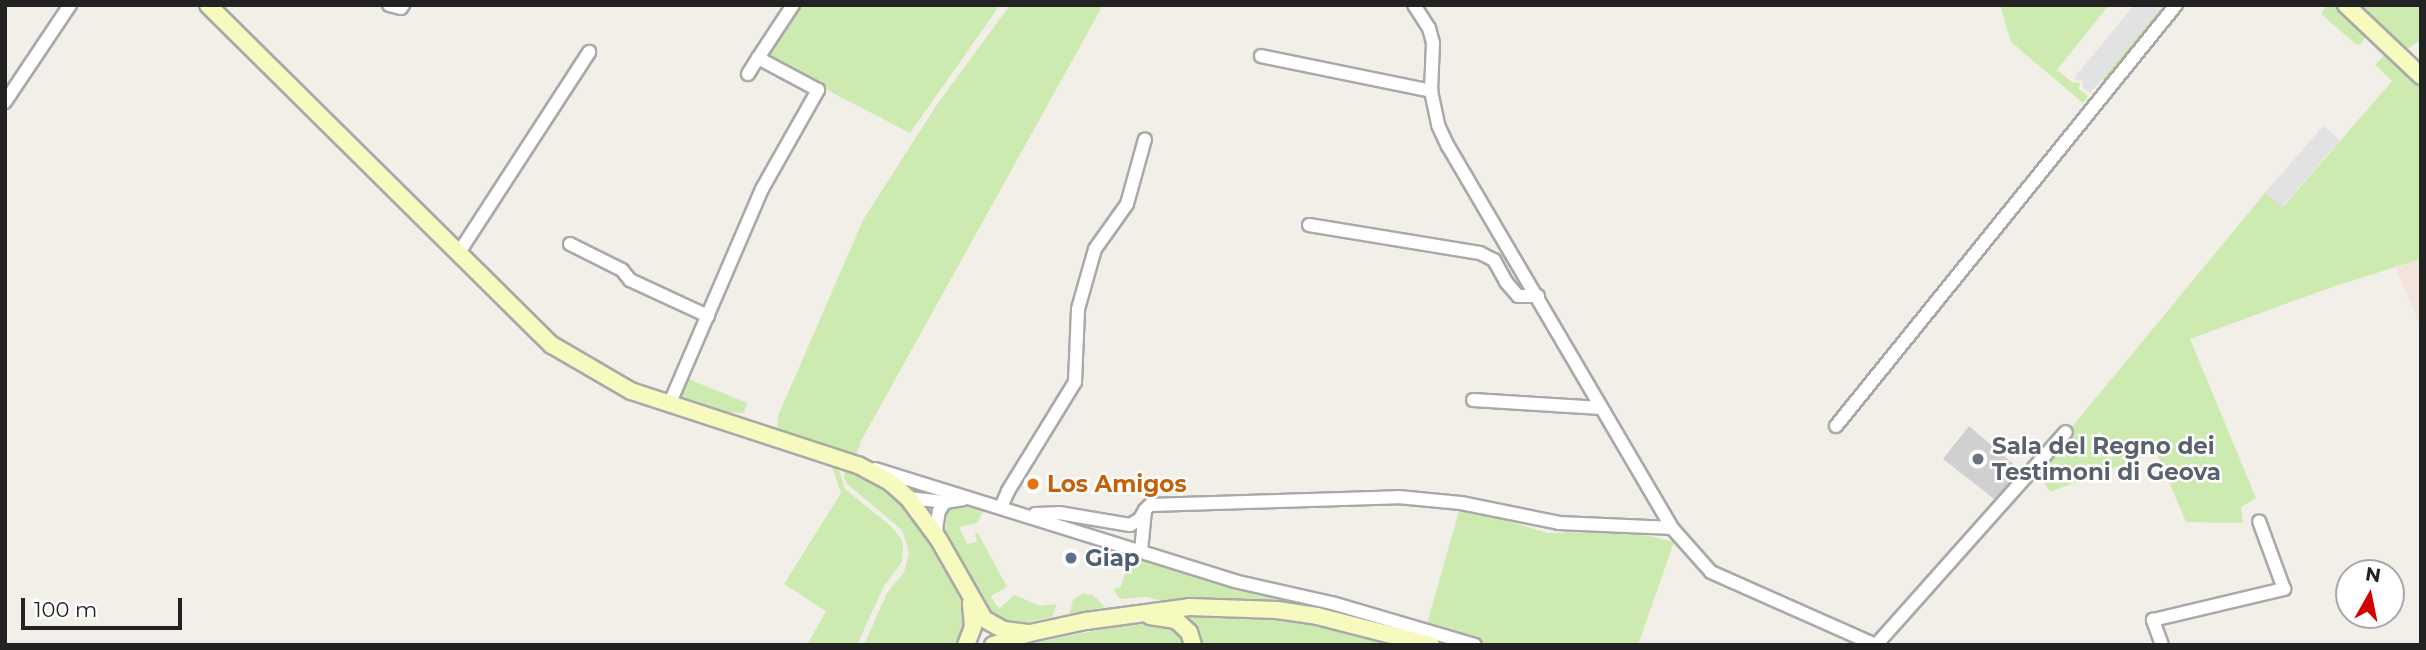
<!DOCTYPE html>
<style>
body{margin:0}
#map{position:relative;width:2426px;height:650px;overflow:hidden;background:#f2efe9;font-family:Montserrat,sans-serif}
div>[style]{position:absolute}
.religious>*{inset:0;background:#d0d0d0}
.military>*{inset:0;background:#f3e3dd}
.grass>*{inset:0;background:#cdebb0}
.parking>*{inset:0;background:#e2e2e2}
.roads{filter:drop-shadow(2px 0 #a9a9a9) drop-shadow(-2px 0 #a9a9a9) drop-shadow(0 2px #a9a9a9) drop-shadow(0 -2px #a9a9a9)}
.minor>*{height:12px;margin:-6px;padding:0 6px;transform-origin:6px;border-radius:6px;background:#fff}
.secondary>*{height:16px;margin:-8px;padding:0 8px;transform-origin:8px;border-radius:8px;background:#f7fabf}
.dots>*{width:19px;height:19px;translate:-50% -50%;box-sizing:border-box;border:4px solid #fff;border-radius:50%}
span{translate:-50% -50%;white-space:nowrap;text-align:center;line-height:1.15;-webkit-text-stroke:5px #fff;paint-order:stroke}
.worship-label{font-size:23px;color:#5b616d;font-weight:700}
.left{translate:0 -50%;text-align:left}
.food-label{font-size:23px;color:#c56008;font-weight:700}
.service-label{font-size:23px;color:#4e5e75;font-weight:700}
.frame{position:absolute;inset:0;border:7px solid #222;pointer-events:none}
.north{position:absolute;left:2335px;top:559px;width:70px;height:70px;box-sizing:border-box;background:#fff;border:2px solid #a7a7a7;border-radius:50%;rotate:9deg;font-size:19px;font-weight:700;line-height:28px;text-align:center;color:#222}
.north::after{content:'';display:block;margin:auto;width:24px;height:32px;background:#d40000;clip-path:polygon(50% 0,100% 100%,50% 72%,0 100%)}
.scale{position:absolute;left:21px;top:598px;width:161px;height:32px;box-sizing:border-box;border:4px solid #222;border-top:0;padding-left:9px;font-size:21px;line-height:24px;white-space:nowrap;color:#222;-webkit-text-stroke:5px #fff;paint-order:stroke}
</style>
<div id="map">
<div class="religious">
<div style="clip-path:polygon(1969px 426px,2024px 473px,2016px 481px,2011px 481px,1998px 502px,1943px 459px)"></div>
</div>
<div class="military">
<div style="clip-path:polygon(2421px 259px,2421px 328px,2396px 268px)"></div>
</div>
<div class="grass">
<div style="clip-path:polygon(798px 5px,1000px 5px,910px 133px,764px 57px)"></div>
<div style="clip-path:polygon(1010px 5px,1103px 5px,861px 441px,856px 456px,777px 430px,778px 416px,863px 220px,936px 106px)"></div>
<div style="clip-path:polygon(2000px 5px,2109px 5px,2057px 70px,2072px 82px,2080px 83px,2079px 89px,2088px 96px,2083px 103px,2011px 42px)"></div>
<div style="clip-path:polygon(2163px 5px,2167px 5px,2104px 82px,2101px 80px)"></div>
<div style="clip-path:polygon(2327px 5px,2334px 5px,2367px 32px,2362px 43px,2357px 45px,2321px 14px)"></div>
<div style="clip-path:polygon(2358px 5px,2421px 5px,2421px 40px,2407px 49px)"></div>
<div style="clip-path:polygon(2388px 51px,2421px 89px,2421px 259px,2332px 287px,2190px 339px,2256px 498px,2241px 507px,2243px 523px,2186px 522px,2156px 452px,2050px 492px,2038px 472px,2070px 435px,2071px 428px,2265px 193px,2283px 207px,2392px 81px,2375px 65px)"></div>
<div style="clip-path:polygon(686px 378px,747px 403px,744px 413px,720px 412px,682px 400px,681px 391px)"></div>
<div style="clip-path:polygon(830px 461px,838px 467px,845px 489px,892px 527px,903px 542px,902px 562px,884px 586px,857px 645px,807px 645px,826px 611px,784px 584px,841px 493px)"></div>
<div style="clip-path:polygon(845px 467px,893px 495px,931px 541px,965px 609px,968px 626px,953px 645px,864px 645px,887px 593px,904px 572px,909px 552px,902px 530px,847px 484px,844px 478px)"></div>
<div style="clip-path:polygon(968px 504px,988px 510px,982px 513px,977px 523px,959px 527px,967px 544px,977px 542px,975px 534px,978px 533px,1007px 587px,991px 596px,996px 605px,1000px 608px,1014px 595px,1040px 606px,1057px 604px,1052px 617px,1009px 626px,991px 616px,945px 533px,947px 512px,951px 508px)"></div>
<div style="clip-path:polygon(1460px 507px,1548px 533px,1629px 531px,1674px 542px,1638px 645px,1485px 645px,1427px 624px)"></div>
<div style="clip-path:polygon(1123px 552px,1328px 605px,1458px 645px,1365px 619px,1301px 606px,1239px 599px,1163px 601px,1146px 597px,1120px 599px,1113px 589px,1121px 587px,1129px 559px)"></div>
<div style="clip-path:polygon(1083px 593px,1093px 595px,1105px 607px,1069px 614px,1073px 600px)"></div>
<div style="clip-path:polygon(1187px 613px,1255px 614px,1318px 622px,1406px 645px,1201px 645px,1197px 632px,1184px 617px)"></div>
<div style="clip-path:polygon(1161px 622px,1178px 629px,1189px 645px,1024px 645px,1118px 626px)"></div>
</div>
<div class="parking">
<div style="clip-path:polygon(2134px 5px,2163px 5px,2090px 93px,2083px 88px,2083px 81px,2075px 80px,2075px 77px)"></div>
<div style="clip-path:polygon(2323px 126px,2340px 140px,2282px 207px,2265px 193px)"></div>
</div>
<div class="roads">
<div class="minor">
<div style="left:389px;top:5px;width:12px;rotate:14deg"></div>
<div style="left:401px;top:8px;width:4px;rotate:-56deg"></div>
<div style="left:1414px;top:5px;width:27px;rotate:57deg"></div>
<div style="left:1429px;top:28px;width:16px;rotate:75deg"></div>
<div style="left:1433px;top:43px;width:48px;rotate:92.4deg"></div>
<div style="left:1431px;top:91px;width:35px;rotate:78deg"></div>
<div style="left:1438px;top:125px;width:23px;rotate:65deg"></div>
<div style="left:1448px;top:146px;width:443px;rotate:59.6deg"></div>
<div style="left:1672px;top:528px;width:59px;rotate:48.4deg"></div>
<div style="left:1711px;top:572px;width:180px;rotate:23.9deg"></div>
<div style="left:1261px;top:56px;width:174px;rotate:11.6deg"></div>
<div style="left:748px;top:74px;width:19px;rotate:-58deg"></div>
<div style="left:5px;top:102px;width:117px;rotate:-56.2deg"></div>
<div style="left:1309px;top:225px;width:173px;rotate:9.3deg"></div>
<div style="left:1480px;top:253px;width:16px;rotate:27deg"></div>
<div style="left:1494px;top:260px;width:25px;rotate:61deg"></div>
<div style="left:1506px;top:282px;width:18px;rotate:49deg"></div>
<div style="left:1518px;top:296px;width:20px"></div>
<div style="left:570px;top:244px;width:58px;rotate:26.6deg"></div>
<div style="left:622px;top:270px;width:13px;rotate:51deg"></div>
<div style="left:630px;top:280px;width:86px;rotate:24.8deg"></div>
<div style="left:458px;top:254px;width:241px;rotate:-57deg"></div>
<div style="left:1473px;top:400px;width:128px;rotate:3.6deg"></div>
<div style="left:669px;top:405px;width:235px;rotate:-66.7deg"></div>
<div style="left:762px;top:189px;width:114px;rotate:-60.5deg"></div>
<div style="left:818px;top:90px;width:68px;rotate:-151.9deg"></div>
<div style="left:758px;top:58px;width:64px;rotate:-56.6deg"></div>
<div style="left:1836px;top:426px;width:541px;rotate:-51.08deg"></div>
<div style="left:875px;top:469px;width:376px;rotate:17.3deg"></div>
<div style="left:1234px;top:581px;width:100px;rotate:12.7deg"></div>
<div style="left:1332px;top:603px;width:149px;rotate:16.4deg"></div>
<div style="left:907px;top:495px;width:3px;rotate:72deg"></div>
<div style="left:908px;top:498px;width:37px;rotate:6deg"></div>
<div style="left:1001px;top:507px;width:17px;rotate:-66deg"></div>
<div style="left:1008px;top:491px;width:128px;rotate:-58.4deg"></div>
<div style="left:1075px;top:382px;width:73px;rotate:-87.6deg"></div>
<div style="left:1078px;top:309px;width:62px;rotate:-74.2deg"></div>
<div style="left:1095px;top:249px;width:55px;rotate:-54.6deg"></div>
<div style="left:1127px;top:204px;width:67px;rotate:-74.5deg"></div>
<div style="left:1035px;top:514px;width:24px;rotate:-2deg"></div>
<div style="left:1059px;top:513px;width:72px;rotate:9.6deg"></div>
<div style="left:1130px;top:525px;width:12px;rotate:-31deg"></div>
<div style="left:1140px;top:519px;width:10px;rotate:-61deg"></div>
<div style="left:939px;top:540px;width:11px;rotate:-105deg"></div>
<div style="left:936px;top:529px;width:18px;rotate:-81deg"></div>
<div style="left:939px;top:511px;width:11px;rotate:-56deg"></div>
<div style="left:945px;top:502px;width:19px;rotate:-9deg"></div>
<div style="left:1141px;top:551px;width:41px;rotate:-84.4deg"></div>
<div style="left:1145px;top:510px;width:7px;rotate:-45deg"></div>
<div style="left:1150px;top:505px;width:248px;rotate:-1.8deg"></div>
<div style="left:1398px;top:497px;width:63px;rotate:5.4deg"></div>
<div style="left:1461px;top:503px;width:100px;rotate:11.5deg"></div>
<div style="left:1559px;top:523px;width:113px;rotate:2.5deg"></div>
<div style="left:1876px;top:645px;width:285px;rotate:-48.3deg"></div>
<div style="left:2162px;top:645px;width:27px;rotate:-110deg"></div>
<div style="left:2153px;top:620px;width:135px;rotate:-13.3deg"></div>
<div style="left:2284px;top:589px;width:72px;rotate:-110.2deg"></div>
</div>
<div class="secondary">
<div style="left:208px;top:5px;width:484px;rotate:44.7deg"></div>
<div style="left:552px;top:345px;width:91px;rotate:30.2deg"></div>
<div style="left:631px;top:391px;width:239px;rotate:18.1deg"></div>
<div style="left:858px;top:465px;width:36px;rotate:28deg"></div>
<div style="left:890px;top:482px;width:24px;rotate:42deg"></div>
<div style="left:908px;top:498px;width:52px;rotate:53.6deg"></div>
<div style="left:939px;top:540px;width:91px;rotate:60.3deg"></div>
<div style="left:984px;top:619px;width:23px;rotate:29deg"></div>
<div style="left:1004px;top:630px;width:26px;rotate:7deg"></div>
<div style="left:2346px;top:5px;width:103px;rotate:43.4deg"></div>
<div style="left:1150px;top:616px;width:26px;rotate:9deg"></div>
<div style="left:1176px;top:620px;width:18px;rotate:43deg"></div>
<div style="left:1189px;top:632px;width:14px;rotate:73deg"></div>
<div style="left:966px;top:645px;width:19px;rotate:-69deg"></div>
<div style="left:973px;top:627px;width:24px;rotate:-95deg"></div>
<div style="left:993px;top:645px;width:39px;rotate:-18deg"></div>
<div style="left:1030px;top:633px;width:57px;rotate:-12.1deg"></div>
<div style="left:1086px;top:621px;width:104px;rotate:-7.7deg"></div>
<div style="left:1189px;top:607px;width:88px;rotate:2deg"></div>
<div style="left:1277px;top:610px;width:40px;rotate:8.5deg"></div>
<div style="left:1317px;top:616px;width:118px;rotate:14.3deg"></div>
</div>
</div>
<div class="dots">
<div style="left:1978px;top:459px;background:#6b7280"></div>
<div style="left:1033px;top:484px;background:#e8710a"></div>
<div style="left:1071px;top:558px;background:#5c6f8a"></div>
</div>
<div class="worship-label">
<span class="left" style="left:1992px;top:459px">Sala del Regno dei<br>Testimoni di Geova</span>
</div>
<div class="food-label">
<span class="left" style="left:1047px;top:484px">Los Amigos</span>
</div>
<div class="service-label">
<span class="left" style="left:1085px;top:558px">Giap</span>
</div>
<div class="frame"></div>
<div class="north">N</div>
<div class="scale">100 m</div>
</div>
